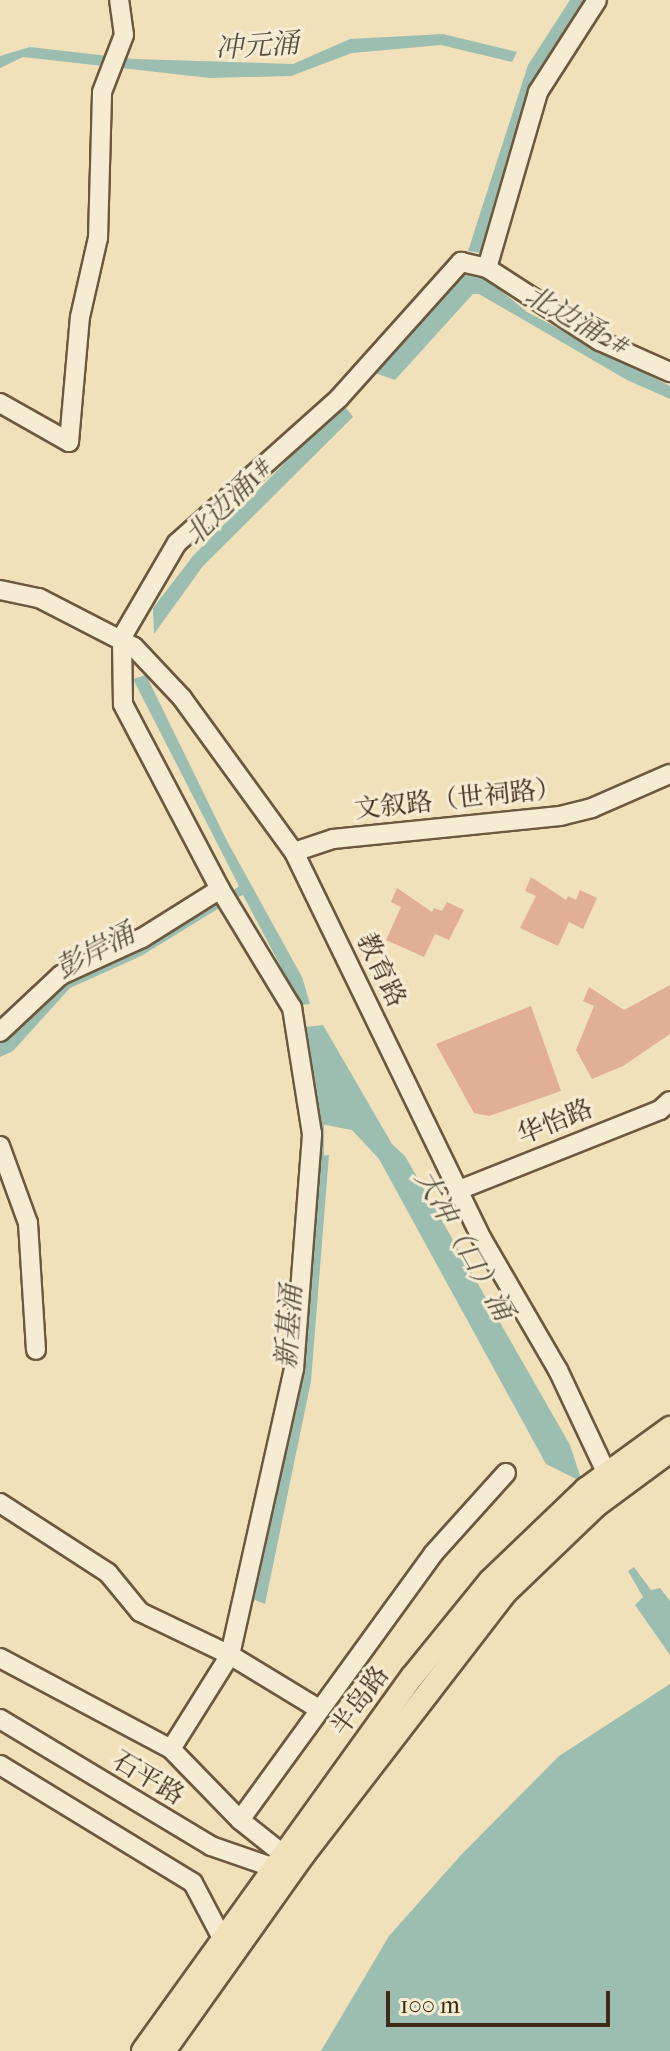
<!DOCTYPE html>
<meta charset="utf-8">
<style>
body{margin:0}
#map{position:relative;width:670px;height:2051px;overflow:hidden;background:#f1e1bb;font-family:"IM FELL French Canon","Noto Serif SC",serif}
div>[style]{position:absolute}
.water>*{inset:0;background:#9bbeb0}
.stream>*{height:4px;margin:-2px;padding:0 2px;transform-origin:2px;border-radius:2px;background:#9bbeb0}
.building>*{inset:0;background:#e1ae96}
.roads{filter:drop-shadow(2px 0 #6c583f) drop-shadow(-2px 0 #6c583f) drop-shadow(0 2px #6c583f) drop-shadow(0 -2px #6c583f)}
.minor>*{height:18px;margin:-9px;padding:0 9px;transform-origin:9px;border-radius:9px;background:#f6ecd3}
.major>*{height:22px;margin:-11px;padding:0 11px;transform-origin:11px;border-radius:11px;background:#f1e1bb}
span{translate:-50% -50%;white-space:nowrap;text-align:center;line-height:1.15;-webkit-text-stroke:6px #f6ecd3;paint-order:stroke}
.street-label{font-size:26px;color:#3f2a16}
.water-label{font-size:28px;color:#564f3c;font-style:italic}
.scale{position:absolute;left:386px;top:1991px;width:224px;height:36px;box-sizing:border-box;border:4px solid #3f2a16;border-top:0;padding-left:10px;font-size:24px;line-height:28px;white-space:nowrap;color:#3f2a16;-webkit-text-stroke:6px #f6ecd3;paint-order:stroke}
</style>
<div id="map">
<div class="water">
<div style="clip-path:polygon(570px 0,586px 0,529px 97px,485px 254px,468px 251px,528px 65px)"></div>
<div style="clip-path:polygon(443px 34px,517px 52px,512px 62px,441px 45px,352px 53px,291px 76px,210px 78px,23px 57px,0 68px,0 56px,30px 47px,134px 59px,293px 64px,350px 39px)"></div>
<div style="clip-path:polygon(464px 269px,481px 274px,527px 312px,670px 386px,670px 399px,627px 380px,479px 294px,473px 294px,395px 380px,372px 372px)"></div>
<div style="clip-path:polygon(343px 404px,353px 417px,203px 566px,154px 634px,153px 608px,193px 556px)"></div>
<div style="clip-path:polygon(146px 675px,227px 841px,302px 977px,310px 1004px,301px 1005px,243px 895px,238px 897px,234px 890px,239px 886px,133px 679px)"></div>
<div style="clip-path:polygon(218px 901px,221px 907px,141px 956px,70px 988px,13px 1051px,0 1057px,0 1043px,19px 1030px,60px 982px)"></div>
<div style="clip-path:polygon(323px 1025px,392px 1144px,405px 1156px,570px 1445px,582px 1482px,546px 1464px,379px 1159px,352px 1130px,316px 1123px,306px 1027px)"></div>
<div style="clip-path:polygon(329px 1155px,311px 1381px,265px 1604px,252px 1599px,293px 1423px,305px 1345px,316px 1156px)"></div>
<div style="clip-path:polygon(634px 1567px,651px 1590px,660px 1588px,670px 1601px,670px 1655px,635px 1605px,643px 1597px,628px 1571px)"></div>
<div style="clip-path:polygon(670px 1684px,670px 2051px,321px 2051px,389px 1936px,461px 1855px,559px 1756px)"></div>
</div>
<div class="stream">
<div style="left:322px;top:1122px;width:35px;rotate:90deg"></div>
</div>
<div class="building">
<div style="clip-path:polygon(531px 877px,566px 900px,568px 896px,576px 900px,580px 890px,597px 898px,583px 929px,569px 922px,558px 946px,520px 928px,536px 896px,525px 891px)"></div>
<div style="clip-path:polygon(397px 888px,432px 912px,434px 908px,442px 911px,447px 902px,464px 910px,449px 940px,435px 934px,424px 957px,386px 940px,401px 907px,391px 902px)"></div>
<div style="clip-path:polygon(670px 985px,670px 1034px,623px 1066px,592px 1079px,576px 1050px,594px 1006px,583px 1001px,589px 987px,624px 1010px)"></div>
<div style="clip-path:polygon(531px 1006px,561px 1091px,489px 1116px,474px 1113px,436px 1044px)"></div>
</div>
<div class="roads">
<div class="minor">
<div style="left:487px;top:268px;width:135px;rotate:32.9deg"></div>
<div style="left:600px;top:341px;width:77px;rotate:23.9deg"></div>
<div style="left:0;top:403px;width:79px;rotate:29.5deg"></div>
<div style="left:69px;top:442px;width:125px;rotate:-85deg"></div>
<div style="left:80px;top:317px;width:81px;rotate:-77.2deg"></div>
<div style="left:98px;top:238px;width:146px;rotate:-88.4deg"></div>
<div style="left:102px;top:92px;width:61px;rotate:-68.9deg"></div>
<div style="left:124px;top:35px;width:35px;rotate:-98deg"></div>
<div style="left:0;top:590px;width:40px;rotate:12deg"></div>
<div style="left:39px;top:598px;width:107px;rotate:27.3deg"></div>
<div style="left:134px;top:647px;width:70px;rotate:46.7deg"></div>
<div style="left:182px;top:698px;width:190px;rotate:54deg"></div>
<div style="left:294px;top:852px;width:430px;rotate:64.1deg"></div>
<div style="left:482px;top:1239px;width:151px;rotate:59.9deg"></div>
<div style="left:558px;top:1370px;width:115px;rotate:64.8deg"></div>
<div style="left:294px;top:852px;width:41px;rotate:-18.4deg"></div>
<div style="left:333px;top:839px;width:228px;rotate:-5.8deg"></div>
<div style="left:560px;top:816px;width:33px;rotate:-14deg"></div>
<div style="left:592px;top:808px;width:85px;rotate:-23.6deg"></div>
<div style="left:0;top:1032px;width:83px;rotate:-43.1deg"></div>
<div style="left:61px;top:975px;width:89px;rotate:-24.6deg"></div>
<div style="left:142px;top:938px;width:92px;rotate:-32.1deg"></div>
<div style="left:0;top:1146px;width:82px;rotate:70deg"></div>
<div style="left:28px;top:1223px;width:127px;rotate:86.4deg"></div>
<div style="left:459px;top:1190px;width:216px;rotate:-21.7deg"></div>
<div style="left:660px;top:1110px;width:13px;rotate:-42deg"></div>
<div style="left:0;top:1503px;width:129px;rotate:32.9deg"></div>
<div style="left:108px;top:1573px;width:50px;rotate:50.6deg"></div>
<div style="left:140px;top:1612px;width:100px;rotate:25.5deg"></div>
<div style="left:230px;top:1655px;width:102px;rotate:31.3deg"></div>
<div style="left:0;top:1658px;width:194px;rotate:28deg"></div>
<div style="left:171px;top:1749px;width:99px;rotate:45.8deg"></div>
<div style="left:240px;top:1820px;width:56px;rotate:38.5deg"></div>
<div style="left:0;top:1719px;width:246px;rotate:31deg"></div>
<div style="left:211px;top:1846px;width:68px;rotate:19deg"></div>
<div style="left:171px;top:1749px;width:111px;rotate:-57.9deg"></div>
<div style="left:230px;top:1655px;width:293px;rotate:-77.4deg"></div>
<div style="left:294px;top:1369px;width:236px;rotate:-85.6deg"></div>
<div style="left:312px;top:1134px;width:128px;rotate:-99deg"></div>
<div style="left:292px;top:1008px;width:139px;rotate:-121.2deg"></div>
<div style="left:220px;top:889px;width:209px;rotate:-117.7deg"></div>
<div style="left:123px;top:704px;width:67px;rotate:-90.9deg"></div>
<div style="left:122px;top:637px;width:109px;rotate:-59.7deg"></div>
<div style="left:177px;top:543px;width:217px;rotate:-41.8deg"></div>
<div style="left:339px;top:398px;width:183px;rotate:-48.1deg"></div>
<div style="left:461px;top:262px;width:27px;rotate:13deg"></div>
<div style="left:487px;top:268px;width:183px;rotate:-73.8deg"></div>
<div style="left:538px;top:92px;width:109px;rotate:-57.3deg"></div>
<div style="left:0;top:1765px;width:226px;rotate:31.4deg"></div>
<div style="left:193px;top:1883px;width:64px;rotate:62.2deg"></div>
<div style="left:240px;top:1820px;width:329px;rotate:-54deg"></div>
<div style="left:433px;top:1554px;width:109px;rotate:-48deg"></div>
</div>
<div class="major">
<div style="left:143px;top:2051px;width:461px;rotate:-54.3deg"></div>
<div style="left:412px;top:1677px;width:124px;rotate:-50.9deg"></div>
<div style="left:490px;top:1581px;width:133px;rotate:-43.8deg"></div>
<div style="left:586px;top:1489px;width:104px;rotate:-36deg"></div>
<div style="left:164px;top:2051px;width:242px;rotate:-54.6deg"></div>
<div style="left:304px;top:1854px;width:328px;rotate:-52.4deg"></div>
<div style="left:504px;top:1594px;width:130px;rotate:-43.8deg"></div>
<div style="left:598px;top:1504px;width:89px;rotate:-36.4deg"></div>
</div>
</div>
<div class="street-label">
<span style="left:458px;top:799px;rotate:-6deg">文叙路（世祠路）</span>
<span style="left:381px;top:970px;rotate:64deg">教育路</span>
<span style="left:555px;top:1122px;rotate:-22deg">华怡路</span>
<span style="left:360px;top:1701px;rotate:-54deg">半岛路</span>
<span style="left:148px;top:1778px;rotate:31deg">石平路</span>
</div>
<div class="water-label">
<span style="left:257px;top:46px;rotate:-4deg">冲元涌</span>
<span style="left:578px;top:321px;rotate:29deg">北边涌2#</span>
<span style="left:229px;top:501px;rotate:-45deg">北边涌1#</span>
<span style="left:95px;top:951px;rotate:-28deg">彭岸涌</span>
<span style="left:464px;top:1245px;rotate:60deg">大冲（口）涌</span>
<span style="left:289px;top:1327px;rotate:-86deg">新基涌</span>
</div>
<div class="scale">100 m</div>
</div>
